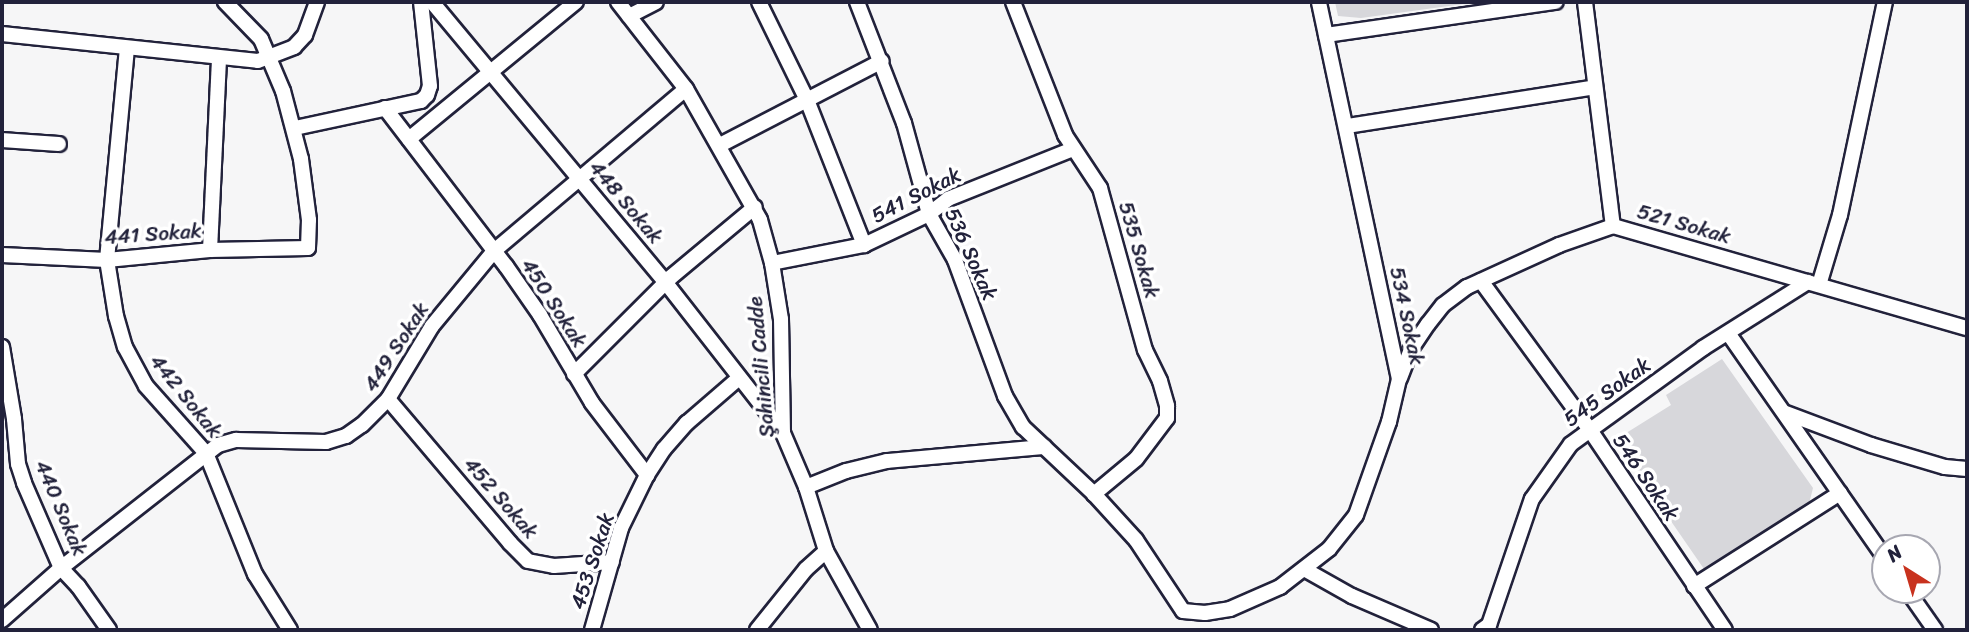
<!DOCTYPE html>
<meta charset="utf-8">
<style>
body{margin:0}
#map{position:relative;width:1969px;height:632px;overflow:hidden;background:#f6f6f7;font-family:Sriracha,sans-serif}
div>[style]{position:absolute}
.green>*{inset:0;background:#d7d7db}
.roads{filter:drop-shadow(2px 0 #22223b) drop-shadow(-2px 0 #22223b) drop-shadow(0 2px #22223b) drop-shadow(0 -2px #22223b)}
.minor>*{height:14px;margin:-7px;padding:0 7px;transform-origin:7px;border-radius:7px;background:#fff}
span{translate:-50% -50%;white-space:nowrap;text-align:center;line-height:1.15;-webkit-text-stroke:7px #fff;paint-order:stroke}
.street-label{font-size:21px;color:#22223b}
.frame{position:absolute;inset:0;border:4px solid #22223b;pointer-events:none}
.north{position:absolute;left:1871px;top:534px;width:70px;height:70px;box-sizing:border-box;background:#fff;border:2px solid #a7a7b1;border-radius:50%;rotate:323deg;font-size:19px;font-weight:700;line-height:28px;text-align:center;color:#22223b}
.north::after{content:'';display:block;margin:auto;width:24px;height:32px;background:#c8321e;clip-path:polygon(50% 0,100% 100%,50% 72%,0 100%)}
</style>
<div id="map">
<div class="green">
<div style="clip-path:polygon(1335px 2px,1478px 2px,1361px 18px,1338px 16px)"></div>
<div style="clip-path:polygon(1722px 359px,1813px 488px,1809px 504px,1704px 569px,1615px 440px,1671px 405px,1666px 395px)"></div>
</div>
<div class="roads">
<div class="minor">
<div style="left:432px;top:2px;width:366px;rotate:50.2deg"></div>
<div style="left:666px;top:283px;width:190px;rotate:52deg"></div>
<div style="left:618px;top:2px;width:110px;rotate:52deg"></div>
<div style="left:686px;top:89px;width:150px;rotate:60.5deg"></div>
<div style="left:760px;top:220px;width:45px;rotate:74.4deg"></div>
<div style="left:772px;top:263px;width:57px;rotate:80.9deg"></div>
<div style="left:781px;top:319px;width:114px;rotate:89deg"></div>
<div style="left:783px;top:433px;width:59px;rotate:66.9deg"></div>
<div style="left:806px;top:487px;width:67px;rotate:72.6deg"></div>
<div style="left:826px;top:551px;width:90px;rotate:60.9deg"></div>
<div style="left:759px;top:2px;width:109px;rotate:63.9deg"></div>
<div style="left:807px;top:100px;width:156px;rotate:68.5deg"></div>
<div style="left:857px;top:2px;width:130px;rotate:68.8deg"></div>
<div style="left:904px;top:123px;width:94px;rotate:74.6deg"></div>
<div style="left:929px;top:214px;width:53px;rotate:60.5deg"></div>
<div style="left:955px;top:260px;width:145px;rotate:69.8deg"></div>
<div style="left:1005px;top:396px;width:36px;rotate:60deg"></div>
<div style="left:1023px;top:427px;width:98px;rotate:43.3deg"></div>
<div style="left:1094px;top:494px;width:62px;rotate:47.6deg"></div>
<div style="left:1136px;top:540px;width:85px;rotate:56.5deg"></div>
<div style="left:1183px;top:611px;width:22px;rotate:5deg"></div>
<div style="left:1205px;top:613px;width:25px;rotate:-9deg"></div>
<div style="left:1230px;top:609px;width:55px;rotate:-23.7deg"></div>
<div style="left:1280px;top:587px;width:62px;rotate:-37.8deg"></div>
<div style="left:1329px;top:549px;width:43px;rotate:-51.5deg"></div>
<div style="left:1356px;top:515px;width:99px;rotate:-70.5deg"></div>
<div style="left:1389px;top:422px;width:44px;rotate:-76.9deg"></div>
<div style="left:1399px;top:379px;width:385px;rotate:-102deg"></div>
<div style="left:1013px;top:2px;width:143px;rotate:68.6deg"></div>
<div style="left:1065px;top:135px;width:64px;rotate:56.6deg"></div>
<div style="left:1100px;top:188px;width:168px;rotate:74.5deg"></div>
<div style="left:1145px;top:350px;width:34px;rotate:64deg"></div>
<div style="left:1160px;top:381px;width:26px;rotate:74deg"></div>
<div style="left:1167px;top:406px;width:12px;rotate:90deg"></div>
<div style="left:1167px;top:418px;width:51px;rotate:127.1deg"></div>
<div style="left:1136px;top:459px;width:55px;rotate:140.2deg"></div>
<div style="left:1585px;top:2px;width:226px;rotate:82.9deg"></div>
<div style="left:629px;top:16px;width:30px;rotate:-27deg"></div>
<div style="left:2px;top:34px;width:257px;rotate:6deg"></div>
<div style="left:258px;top:61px;width:39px;rotate:-21deg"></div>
<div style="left:294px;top:47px;width:16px;rotate:-47deg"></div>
<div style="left:305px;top:35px;width:35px;rotate:-70deg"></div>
<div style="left:1326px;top:35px;width:232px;rotate:-8.2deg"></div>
<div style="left:127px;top:48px;width:213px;rotate:95.4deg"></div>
<div style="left:107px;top:260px;width:57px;rotate:80.9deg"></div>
<div style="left:116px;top:316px;width:32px;rotate:74deg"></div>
<div style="left:125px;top:347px;width:44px;rotate:61.7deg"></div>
<div style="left:146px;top:386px;width:90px;rotate:48.2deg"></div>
<div style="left:206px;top:453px;width:131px;rotate:68deg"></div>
<div style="left:255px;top:574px;width:66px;rotate:58deg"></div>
<div style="left:385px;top:108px;width:199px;rotate:52.6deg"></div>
<div style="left:506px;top:266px;width:60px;rotate:55.2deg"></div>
<div style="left:540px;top:315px;width:102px;rotate:59.4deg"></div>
<div style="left:592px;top:403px;width:91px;rotate:52.6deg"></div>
<div style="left:1347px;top:126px;width:251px;rotate:-8.9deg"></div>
<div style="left:295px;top:128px;width:129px;rotate:-12.1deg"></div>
<div style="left:421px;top:101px;width:8px;rotate:-45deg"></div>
<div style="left:427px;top:95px;width:9px;rotate:-72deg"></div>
<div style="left:430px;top:86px;width:84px;rotate:-96.1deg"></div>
<div style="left:409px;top:139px;width:216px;rotate:-39.4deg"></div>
<div style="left:2px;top:140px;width:57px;rotate:4deg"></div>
<div style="left:720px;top:145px;width:182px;rotate:-27.4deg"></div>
<div style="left:210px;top:250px;width:192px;rotate:-87.3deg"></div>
<div style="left:2px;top:255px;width:105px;rotate:2.7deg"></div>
<div style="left:107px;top:260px;width:103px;rotate:-5.5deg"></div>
<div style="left:210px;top:250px;width:98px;rotate:-1.2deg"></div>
<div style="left:308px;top:248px;width:28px;rotate:-88deg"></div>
<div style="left:309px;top:220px;width:62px;rotate:-97.5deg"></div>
<div style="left:301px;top:159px;width:70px;rotate:-104.8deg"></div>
<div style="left:283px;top:91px;width:56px;rotate:-112.9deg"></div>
<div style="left:261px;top:39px;width:52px;rotate:-134.2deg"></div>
<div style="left:772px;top:263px;width:94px;rotate:-11.1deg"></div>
<div style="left:864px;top:245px;width:72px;rotate:-25.5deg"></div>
<div style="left:929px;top:214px;width:24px;rotate:-38deg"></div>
<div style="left:948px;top:199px;width:135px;rotate:-21.8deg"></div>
<div style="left:1481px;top:281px;width:185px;rotate:53.8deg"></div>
<div style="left:1590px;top:430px;width:241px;rotate:56deg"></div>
<div style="left:1819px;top:285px;width:73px;rotate:-73.3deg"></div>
<div style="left:1840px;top:215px;width:218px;rotate:-78.1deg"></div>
<div style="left:1728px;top:333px;width:274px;rotate:55.1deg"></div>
<div style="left:2px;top:347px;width:73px;rotate:80.5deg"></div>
<div style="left:14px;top:419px;width:45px;rotate:84.9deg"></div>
<div style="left:18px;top:464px;width:20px;rotate:72deg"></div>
<div style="left:24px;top:483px;width:93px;rotate:66.5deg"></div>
<div style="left:61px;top:568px;width:25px;rotate:47deg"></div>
<div style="left:78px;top:586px;width:54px;rotate:54.8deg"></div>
<div style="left:574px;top:374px;width:137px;rotate:-45deg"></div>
<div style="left:671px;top:277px;width:109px;rotate:-39.8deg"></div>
<div style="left:1400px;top:378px;width:31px;rotate:-69deg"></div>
<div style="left:1411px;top:349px;width:30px;rotate:-56deg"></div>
<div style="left:1428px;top:324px;width:24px;rotate:-52deg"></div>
<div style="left:1443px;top:305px;width:30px;rotate:-37deg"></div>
<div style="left:1467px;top:287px;width:101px;rotate:-24.5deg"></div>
<div style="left:1559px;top:245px;width:57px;rotate:-19.4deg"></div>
<div style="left:1613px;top:226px;width:368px;rotate:16.1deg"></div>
<div style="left:388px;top:399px;width:189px;rotate:49.7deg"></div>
<div style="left:510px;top:543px;width:25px;rotate:45deg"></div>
<div style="left:528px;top:561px;width:26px;rotate:11deg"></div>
<div style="left:554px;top:566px;width:58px;rotate:-3.9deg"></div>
<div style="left:1786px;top:413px;width:91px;rotate:20.6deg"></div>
<div style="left:1871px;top:445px;width:77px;rotate:16.6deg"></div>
<div style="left:1945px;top:467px;width:22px;rotate:5deg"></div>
<div style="left:806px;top:487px;width:43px;rotate:-21.8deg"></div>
<div style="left:846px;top:471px;width:42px;rotate:-13.7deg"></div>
<div style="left:887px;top:461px;width:158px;rotate:-5.1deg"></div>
<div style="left:1304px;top:569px;width:55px;rotate:29.4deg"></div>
<div style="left:1352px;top:596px;width:86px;rotate:23.3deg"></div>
<div style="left:1694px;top:586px;width:173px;rotate:-32.5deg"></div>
<div style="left:1907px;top:590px;width:49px;rotate:55deg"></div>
<div style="left:2px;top:620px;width:79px;rotate:-41.4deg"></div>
<div style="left:61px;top:568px;width:199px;rotate:-38.1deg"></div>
<div style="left:218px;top:445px;width:19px;rotate:-16deg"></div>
<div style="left:236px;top:440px;width:90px;rotate:1.3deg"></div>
<div style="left:326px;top:442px;width:21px;rotate:-17deg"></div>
<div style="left:346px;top:436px;width:19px;rotate:-35deg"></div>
<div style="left:362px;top:425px;width:37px;rotate:-45deg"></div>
<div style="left:388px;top:399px;width:85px;rotate:-58.9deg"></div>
<div style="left:432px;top:326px;width:97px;rotate:-50.4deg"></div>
<div style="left:494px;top:251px;width:251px;rotate:-40.2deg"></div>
<div style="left:592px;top:630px;width:106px;rotate:-74.1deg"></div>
<div style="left:621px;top:528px;width:59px;rotate:-63.9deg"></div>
<div style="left:647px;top:475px;width:31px;rotate:-57deg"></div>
<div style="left:664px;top:449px;width:35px;rotate:-49deg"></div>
<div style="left:687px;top:423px;width:69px;rotate:-40.9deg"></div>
<div style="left:757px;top:630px;width:78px;rotate:-51.2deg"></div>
<div style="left:806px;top:569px;width:27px;rotate:-42deg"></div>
<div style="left:1482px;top:630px;width:9px;rotate:-36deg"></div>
<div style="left:1489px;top:625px;width:133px;rotate:-71.2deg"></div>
<div style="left:1532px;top:499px;width:67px;rotate:-54.7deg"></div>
<div style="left:1571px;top:444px;width:163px;rotate:-36deg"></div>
<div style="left:1703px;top:348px;width:124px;rotate:-32.2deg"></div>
</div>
</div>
<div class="street-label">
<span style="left:916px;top:195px;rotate:-27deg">541 Sokak</span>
<span style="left:626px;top:202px;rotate:50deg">448 Sokak</span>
<span style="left:1684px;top:224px;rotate:16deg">521 Sokak</span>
<span style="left:153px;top:234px;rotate:-4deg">441 Sokak</span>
<span style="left:1139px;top:250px;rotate:74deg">535 Sokak</span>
<span style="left:971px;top:254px;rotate:66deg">536 Sokak</span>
<span style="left:554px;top:303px;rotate:57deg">450 Sokak</span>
<span style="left:1407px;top:316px;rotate:78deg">534 Sokak</span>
<span style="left:396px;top:347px;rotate:-57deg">449 Sokak</span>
<span style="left:761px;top:367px;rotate:-95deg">Şahincili Cadde</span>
<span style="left:1607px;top:392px;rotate:-36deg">545 Sokak</span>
<span style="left:186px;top:396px;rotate:51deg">442 Sokak</span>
<span style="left:1646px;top:477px;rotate:56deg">546 Sokak</span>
<span style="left:501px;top:498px;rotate:49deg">452 Sokak</span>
<span style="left:61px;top:508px;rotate:67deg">440 Sokak</span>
<span style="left:592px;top:561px;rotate:-72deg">453 Sokak</span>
</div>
<div class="frame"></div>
<div class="north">N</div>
</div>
